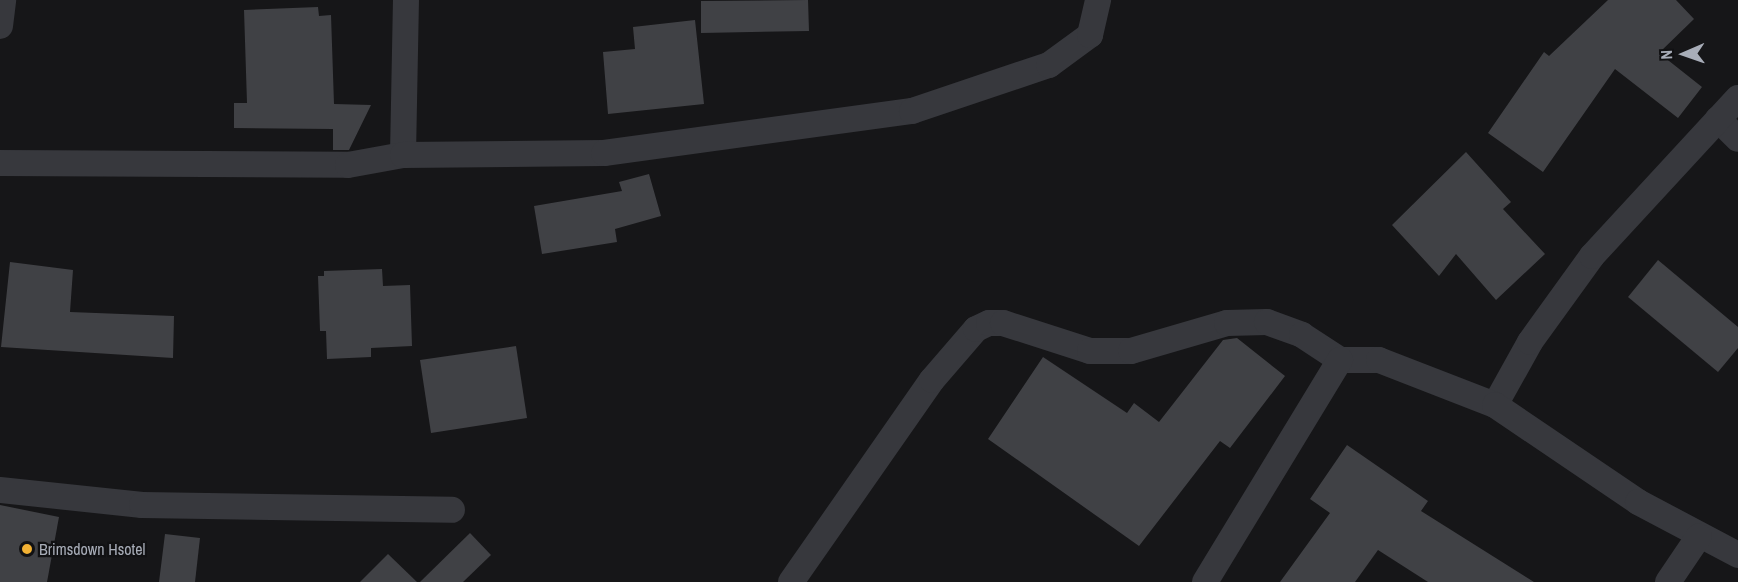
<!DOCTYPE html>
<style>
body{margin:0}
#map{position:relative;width:1738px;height:582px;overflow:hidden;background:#161618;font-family:"Archivo Narrow",sans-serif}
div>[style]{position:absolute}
.building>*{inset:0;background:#404145}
.minor>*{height:26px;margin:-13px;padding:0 13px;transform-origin:13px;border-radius:13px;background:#37383d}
.dots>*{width:16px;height:16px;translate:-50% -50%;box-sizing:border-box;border:3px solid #111113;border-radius:50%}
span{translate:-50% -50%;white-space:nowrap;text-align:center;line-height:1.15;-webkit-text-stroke:4.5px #111113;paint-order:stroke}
.poi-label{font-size:16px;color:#a8adb8}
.left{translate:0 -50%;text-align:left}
.north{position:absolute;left:1654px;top:24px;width:60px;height:60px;-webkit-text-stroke:4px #111113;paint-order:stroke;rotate:268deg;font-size:16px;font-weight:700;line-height:24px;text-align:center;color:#a8adb8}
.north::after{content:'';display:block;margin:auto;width:21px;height:27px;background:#a8adb8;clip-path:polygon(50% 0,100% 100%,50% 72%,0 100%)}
</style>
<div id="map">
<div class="building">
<div style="clip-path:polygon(808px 0,809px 31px,701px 33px,701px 1px)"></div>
<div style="clip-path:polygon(1608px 0,1676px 0,1694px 19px,1659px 53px,1702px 87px,1678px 118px,1615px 69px,1543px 172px,1488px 133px,1544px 52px,1549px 56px)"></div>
<div style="clip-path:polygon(318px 7px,319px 16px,331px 15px,334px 104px,371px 105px,349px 150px,333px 150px,333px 129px,234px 128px,234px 103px,247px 103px,244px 10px)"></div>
<div style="clip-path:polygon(695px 20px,704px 104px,608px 114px,603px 52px,635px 49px,633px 27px)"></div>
<div style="clip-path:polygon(1466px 152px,1511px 202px,1503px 209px,1545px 254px,1496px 300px,1456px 254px,1439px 276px,1392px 225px)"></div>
<div style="clip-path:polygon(649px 174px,661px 216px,615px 229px,617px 242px,542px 254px,534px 206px,622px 191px,619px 182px)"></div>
<div style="clip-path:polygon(1658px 260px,1738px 327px,1738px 348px,1718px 372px,1628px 297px)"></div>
<div style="clip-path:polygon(10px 262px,73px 270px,70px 312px,174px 316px,173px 358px,1px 347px)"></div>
<div style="clip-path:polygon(382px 269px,383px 286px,410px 285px,412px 346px,371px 348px,371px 357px,327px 359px,326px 331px,320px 331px,318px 276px,324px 276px,324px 271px)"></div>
<div style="clip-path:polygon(1237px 338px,1285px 376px,1230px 448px,1220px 441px,1139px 546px,988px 439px,1043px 357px,1127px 413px,1134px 403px,1159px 422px,1223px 340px)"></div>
<div style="clip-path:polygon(516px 346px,527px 418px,431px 433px,420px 360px)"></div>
<div style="clip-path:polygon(1347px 445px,1428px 501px,1421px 511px,1534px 582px,1428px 582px,1378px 550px,1355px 582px,1280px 582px,1330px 513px,1310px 499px)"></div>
<div style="clip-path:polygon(0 505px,59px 517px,47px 582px,0 582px)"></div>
<div style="clip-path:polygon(470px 533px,491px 555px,463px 582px,420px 582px)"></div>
<div style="clip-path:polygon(165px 534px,200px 538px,195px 582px,159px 582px)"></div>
<div style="clip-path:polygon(388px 554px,417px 582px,360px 582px)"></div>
</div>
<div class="minor">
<div style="left:0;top:26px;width:26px;rotate:-83deg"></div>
<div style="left:1718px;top:119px;width:28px;rotate:45deg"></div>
<div style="left:403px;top:155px;width:155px;rotate:-88.9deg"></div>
<div style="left:0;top:163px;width:348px;rotate:0.3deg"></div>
<div style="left:348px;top:165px;width:56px;rotate:-10.3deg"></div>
<div style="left:403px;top:155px;width:201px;rotate:-0.6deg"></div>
<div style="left:604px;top:153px;width:311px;rotate:-7.8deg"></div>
<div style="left:912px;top:111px;width:145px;rotate:-18.6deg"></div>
<div style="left:1049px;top:65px;width:51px;rotate:-36.2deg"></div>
<div style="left:1090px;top:35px;width:36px;rotate:-77deg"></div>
<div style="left:1495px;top:405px;width:72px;rotate:-60.9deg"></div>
<div style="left:1530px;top:342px;width:106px;rotate:-54.2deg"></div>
<div style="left:1592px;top:256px;width:215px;rotate:-47.3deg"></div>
<div style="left:0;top:490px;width:143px;rotate:6deg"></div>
<div style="left:142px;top:505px;width:310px;rotate:0.9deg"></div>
<div style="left:791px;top:582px;width:246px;rotate:-55.1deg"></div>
<div style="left:932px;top:380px;width:67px;rotate:-49.2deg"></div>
<div style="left:976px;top:329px;width:14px;rotate:-25deg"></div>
<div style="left:989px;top:323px;width:14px"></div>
<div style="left:1003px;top:323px;width:91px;rotate:17.8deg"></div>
<div style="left:1090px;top:351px;width:41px"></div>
<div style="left:1131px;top:351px;width:100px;rotate:-16.3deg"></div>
<div style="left:1227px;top:323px;width:40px;rotate:-1.4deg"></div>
<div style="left:1267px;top:322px;width:37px;rotate:20deg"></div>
<div style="left:1302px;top:335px;width:45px;rotate:33.3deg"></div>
<div style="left:1340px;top:360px;width:39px"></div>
<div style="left:1379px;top:360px;width:124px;rotate:21.2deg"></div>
<div style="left:1495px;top:405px;width:173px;rotate:34.1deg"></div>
<div style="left:1638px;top:502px;width:113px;rotate:27.9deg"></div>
<div style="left:1205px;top:582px;width:260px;rotate:-58.7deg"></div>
<div style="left:1668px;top:582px;width:55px;rotate:-56deg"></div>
</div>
<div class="dots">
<div style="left:27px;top:549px;background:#f2b134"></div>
</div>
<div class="poi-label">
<span class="left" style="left:39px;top:549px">Brimsdown Hsotel</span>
</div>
<div class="north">N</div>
</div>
